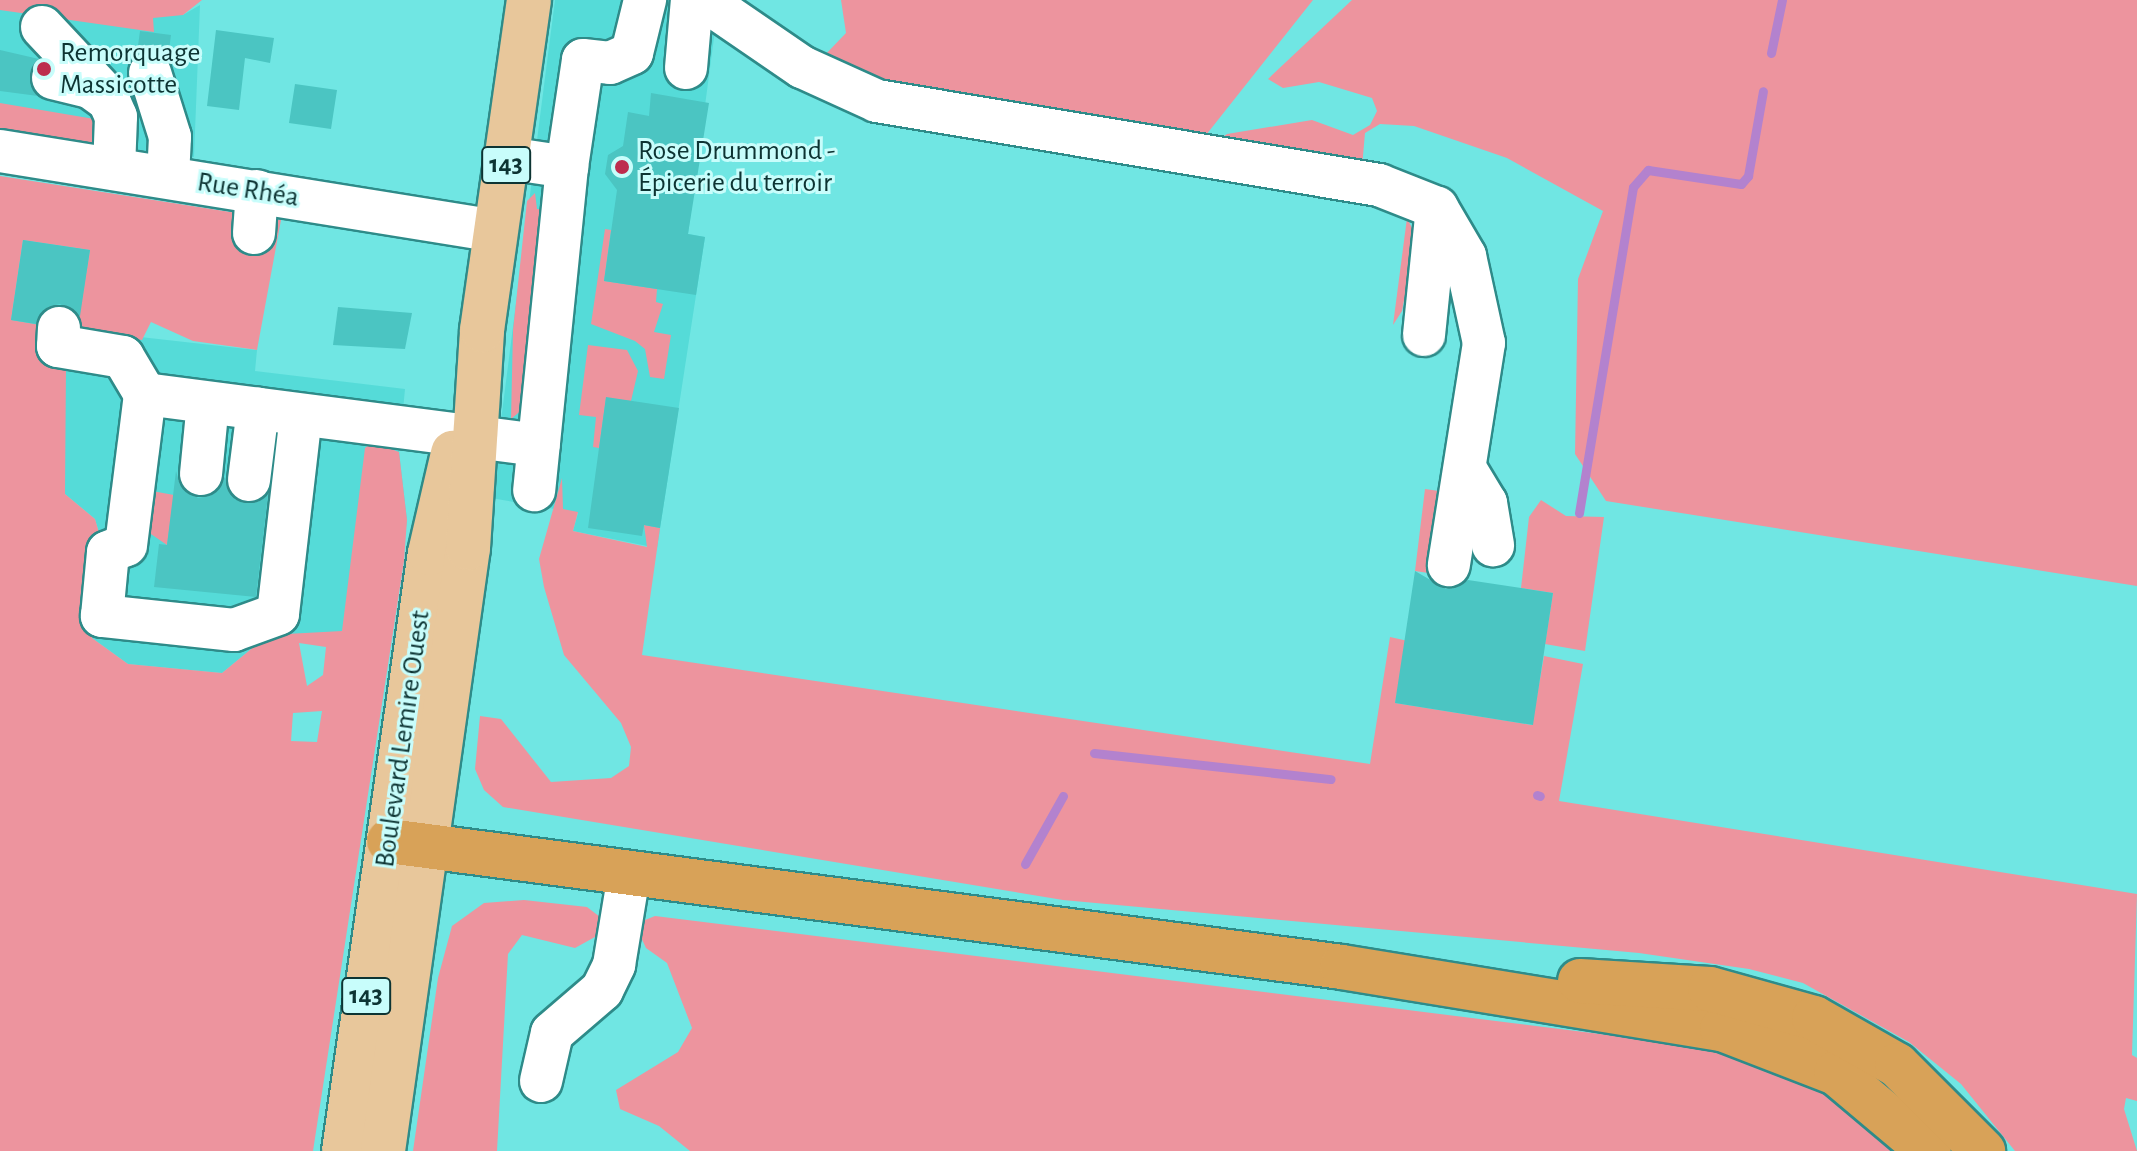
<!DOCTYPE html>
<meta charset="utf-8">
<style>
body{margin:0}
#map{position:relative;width:2137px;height:1151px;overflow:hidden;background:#70e6e3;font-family:"Alegreya Sans",sans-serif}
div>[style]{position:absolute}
.built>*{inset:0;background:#55dbd8}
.green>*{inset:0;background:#ed949e}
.stream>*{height:9px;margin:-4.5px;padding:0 4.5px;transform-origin:4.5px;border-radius:4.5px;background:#b382ce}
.building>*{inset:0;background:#4bc5c2}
.roads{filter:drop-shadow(2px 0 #2e8b89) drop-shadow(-2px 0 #2e8b89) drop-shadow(0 2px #2e8b89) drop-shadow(0 -2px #2e8b89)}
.minor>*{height:42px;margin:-21px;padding:0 21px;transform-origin:21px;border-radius:21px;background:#fff}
.major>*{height:44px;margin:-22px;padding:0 22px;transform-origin:22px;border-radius:22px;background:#e8c79b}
.highway>*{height:44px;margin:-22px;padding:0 22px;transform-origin:22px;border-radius:22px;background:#d8a258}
.dots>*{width:22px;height:22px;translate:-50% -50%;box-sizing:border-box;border:4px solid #c8fdfb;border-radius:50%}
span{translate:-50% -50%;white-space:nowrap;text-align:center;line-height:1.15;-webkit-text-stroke:6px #c8fdfb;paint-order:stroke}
.shield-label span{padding:2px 6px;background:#c8fdfb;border:2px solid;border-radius:6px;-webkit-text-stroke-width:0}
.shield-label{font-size:26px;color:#0d3433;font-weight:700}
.poi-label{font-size:28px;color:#0d3433}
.left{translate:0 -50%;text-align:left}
.street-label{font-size:28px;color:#0d3433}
</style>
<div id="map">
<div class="built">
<div style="clip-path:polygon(555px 0,719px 0,688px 234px,705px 237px,657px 548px,573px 531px,578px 513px,491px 498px)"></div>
<div style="clip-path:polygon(0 1px,183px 15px,200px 5px,194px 157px,0 132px)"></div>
<div style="clip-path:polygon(23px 240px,90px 250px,78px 330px,257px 350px,255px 371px,405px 389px,399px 452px,407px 520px,392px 635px,268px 635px,222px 673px,128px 664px,92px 638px,100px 536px,95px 519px,65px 494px,65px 458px,38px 358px,11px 320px)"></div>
</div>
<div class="green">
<div style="clip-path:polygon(0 0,202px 0,183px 15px,153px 18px,154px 32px,0 10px)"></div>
<div style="clip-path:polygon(841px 0,1313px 0,1206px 135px,889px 89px,823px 57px,846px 33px)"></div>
<div style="clip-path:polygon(1352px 0,2137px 0,2137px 586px,1606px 501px,1575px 454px,1578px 279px,1603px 211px,1507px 158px,1414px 126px,1380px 124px,1365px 133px,1362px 167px,1212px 145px,1227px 134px,1312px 120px,1353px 135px,1370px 125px,1377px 111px,1372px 98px,1319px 82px,1283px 88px,1268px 79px)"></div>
<div style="clip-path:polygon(0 103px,106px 121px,101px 145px,0 132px)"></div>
<div style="clip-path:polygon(evenodd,0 176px,281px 220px,257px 350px,193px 341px,151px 322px,142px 340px,77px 330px,90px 250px,23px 240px,11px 320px,40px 325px,38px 357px,66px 366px,65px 494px,95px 519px,100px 536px,92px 638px,128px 664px,222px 673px,268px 635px,342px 631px,365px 448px,373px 442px,399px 452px,407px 520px,404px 561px,313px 1151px,0 1151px,0 176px,299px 643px,326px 647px,323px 675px,307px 686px,299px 643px,0 176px,322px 711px,317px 742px,291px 741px,293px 713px,322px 711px)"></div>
<div style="clip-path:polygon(535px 193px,537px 209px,545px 210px,524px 408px,511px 419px,513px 330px,527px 201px)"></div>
<div style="clip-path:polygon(1407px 218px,1416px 236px,1402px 311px,1393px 325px)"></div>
<div style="clip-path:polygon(605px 229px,611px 230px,604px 281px,657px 289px,656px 302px,663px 304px,654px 332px,671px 335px,664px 379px,650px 377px,645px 349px,635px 341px,591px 324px)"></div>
<div style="clip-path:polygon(588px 345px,627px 350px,638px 371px,631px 401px,606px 398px,599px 448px,593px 447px,596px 417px,579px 415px)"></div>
<div style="clip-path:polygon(1458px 363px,1466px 365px,1435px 574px,1415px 571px,1425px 489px,1439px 491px)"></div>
<div style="clip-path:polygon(562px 478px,563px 509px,578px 512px,573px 531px,647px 547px,644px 525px,660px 528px,642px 655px,1370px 764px,1390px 637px,1408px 641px,1395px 703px,1532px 725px,1544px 656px,1583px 664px,1559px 801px,2137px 894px,2132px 1055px,2137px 1058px,2137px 1101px,2126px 1098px,2124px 1109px,2137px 1151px,2015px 1151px,1961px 1084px,1909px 1042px,1803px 983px,1749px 969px,1639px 953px,1063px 900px,503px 807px,484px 790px,475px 769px,480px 716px,501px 719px,551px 782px,611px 778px,629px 766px,631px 747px,621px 723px,564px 655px,544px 587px,539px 559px)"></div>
<div style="clip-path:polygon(152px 491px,174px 495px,167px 545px,148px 532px)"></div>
<div style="clip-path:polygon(1541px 500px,1566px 516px,1604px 517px,1585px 651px,1545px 644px,1553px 593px,1521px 588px,1529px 517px)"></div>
<div style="clip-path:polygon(524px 900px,587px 907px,600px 917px,604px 932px,575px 948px,522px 935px,508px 954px,497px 1151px,413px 1151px,438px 978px,452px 926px,484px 903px)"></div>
<div style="clip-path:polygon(655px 916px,1696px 1046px,1763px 1062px,1829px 1092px,1899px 1151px,690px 1151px,659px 1126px,620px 1109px,616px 1090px,678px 1052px,692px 1028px,667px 963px,646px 948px,640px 935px,645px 920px)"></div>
</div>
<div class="stream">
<div style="left:1771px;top:53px;width:54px;rotate:-78.3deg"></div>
<div style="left:1579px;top:513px;width:330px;rotate:-80.6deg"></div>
<div style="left:1633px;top:187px;width:23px;rotate:-49deg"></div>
<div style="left:1648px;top:170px;width:94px;rotate:8.6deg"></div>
<div style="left:1741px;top:184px;width:11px;rotate:-49deg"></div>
<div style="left:1748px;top:176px;width:86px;rotate:-80deg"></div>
<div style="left:1094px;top:753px;width:238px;rotate:6.3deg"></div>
<div style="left:1537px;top:795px;width:3px;rotate:18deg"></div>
<div style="left:1025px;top:864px;width:78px;rotate:-60.8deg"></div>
</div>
<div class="building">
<div style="clip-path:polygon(216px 30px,274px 38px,270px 63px,245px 58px,239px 110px,207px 106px)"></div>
<div style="clip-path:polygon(140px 31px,171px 35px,168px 58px,154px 50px,137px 53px)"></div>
<div style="clip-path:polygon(0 50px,39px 59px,30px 73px,38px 96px,0 91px)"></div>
<div style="clip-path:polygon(295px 84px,337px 90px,331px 129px,289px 123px)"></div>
<div style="clip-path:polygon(651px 93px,709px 103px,688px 234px,705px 237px,696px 295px,604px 281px,617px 190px,605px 174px,608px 155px,623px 146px,628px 112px,649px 116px)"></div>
<div style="clip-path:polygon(23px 240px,90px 250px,80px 316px,60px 304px,48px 307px,36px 324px,11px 320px)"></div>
<div style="clip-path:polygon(338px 307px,412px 313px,405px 349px,333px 345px)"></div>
<div style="clip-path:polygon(606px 397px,679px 408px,660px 528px,644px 525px,642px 536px,588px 528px)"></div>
<div style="clip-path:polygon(176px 471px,180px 485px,198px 498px,212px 495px,225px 477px,235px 500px,258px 502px,268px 495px,256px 597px,154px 587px,159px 544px,167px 545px)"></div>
<div style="clip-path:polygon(1415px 571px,1446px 589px,1468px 580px,1553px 593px,1533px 725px,1395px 703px)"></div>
</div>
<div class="roads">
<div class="minor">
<div style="left:704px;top:0;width:119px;rotate:34.4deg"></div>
<div style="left:802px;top:67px;width:82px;rotate:24.4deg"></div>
<div style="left:877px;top:101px;width:509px;rotate:9.5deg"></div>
<div style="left:1379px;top:185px;width:62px;rotate:21.6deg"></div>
<div style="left:1437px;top:208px;width:56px;rotate:59.7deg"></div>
<div style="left:1465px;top:256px;width:89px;rotate:77.7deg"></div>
<div style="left:1484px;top:343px;width:225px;rotate:99deg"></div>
<div style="left:42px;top:27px;width:91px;rotate:46.8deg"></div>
<div style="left:686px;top:68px;width:68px;rotate:-85deg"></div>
<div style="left:150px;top:73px;width:67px;rotate:72.6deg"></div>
<div style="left:170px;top:137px;width:40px;rotate:92.9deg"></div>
<div style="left:53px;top:78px;width:38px;rotate:14deg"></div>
<div style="left:90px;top:87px;width:24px;rotate:36deg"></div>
<div style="left:109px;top:101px;width:17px;rotate:66deg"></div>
<div style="left:116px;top:117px;width:52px;rotate:92.2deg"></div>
<div style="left:0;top:151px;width:502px;rotate:9.16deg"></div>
<div style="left:507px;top:158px;width:61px;rotate:8.5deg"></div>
<div style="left:567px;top:167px;width:325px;rotate:95.8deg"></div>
<div style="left:567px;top:167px;width:108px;rotate:-81.5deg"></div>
<div style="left:583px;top:60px;width:27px;rotate:6deg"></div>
<div style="left:610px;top:63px;width:24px;rotate:-24deg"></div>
<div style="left:632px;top:53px;width:55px;rotate:-76.2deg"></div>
<div style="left:254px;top:233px;width:42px;rotate:-85.9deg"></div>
<div style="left:59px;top:328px;width:18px;rotate:93deg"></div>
<div style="left:58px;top:346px;width:66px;rotate:9.6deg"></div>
<div style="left:123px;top:357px;width:43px;rotate:59.3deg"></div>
<div style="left:1424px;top:335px;width:128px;rotate:-84.2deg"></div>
<div style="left:301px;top:415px;width:200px;rotate:96.6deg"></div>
<div style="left:278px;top:614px;width:47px;rotate:160deg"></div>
<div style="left:234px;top:630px;width:133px;rotate:-173.9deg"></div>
<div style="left:102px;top:616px;width:64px;rotate:-84.6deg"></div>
<div style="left:108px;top:552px;width:19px;rotate:-21deg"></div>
<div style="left:126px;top:545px;width:152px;rotate:-82.8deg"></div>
<div style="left:145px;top:394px;width:397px;rotate:7.4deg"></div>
<div style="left:1466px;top:470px;width:39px;rotate:59deg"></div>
<div style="left:1486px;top:503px;width:43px;rotate:80.5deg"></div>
<div style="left:201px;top:474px;width:71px;rotate:-84.4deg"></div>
<div style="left:249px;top:480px;width:72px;rotate:-82.8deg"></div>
<div style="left:541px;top:1081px;width:49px;rotate:-77.1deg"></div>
<div style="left:552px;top:1033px;width:66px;rotate:-40.7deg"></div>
<div style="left:602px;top:990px;width:28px;rotate:-64deg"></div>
<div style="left:614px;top:965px;width:92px;rotate:-80.6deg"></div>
</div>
<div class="major">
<div style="left:344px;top:1151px;width:604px;rotate:-81.82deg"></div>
<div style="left:430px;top:553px;width:103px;rotate:-77deg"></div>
<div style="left:383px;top:1151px;width:609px;rotate:-81.98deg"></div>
<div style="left:468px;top:548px;width:218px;rotate:-86.3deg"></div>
<div style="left:482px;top:330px;width:333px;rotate:-81.9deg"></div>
</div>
<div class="highway">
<div style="left:389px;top:841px;width:961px;rotate:7.53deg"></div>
<div style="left:1342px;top:967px;width:385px;rotate:9.3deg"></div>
<div style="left:1722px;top:1029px;width:122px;rotate:21.1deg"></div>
<div style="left:1836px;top:1073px;width:121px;rotate:40deg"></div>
<div style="left:1580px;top:981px;width:130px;rotate:3.5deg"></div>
<div style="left:1710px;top:989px;width:108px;rotate:15.6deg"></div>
<div style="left:1814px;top:1018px;width:95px;rotate:29.5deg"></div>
<div style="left:1897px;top:1065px;width:122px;rotate:45deg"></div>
</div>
</div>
<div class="dots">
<div style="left:44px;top:69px;background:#bd2d4e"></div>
<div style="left:622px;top:167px;background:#bd2d4e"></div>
</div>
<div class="shield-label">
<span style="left:506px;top:165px">143</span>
<span style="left:366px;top:996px">143</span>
</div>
<div class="poi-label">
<span class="left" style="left:60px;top:69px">Remorquage<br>Massicotte</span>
<span class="left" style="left:638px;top:167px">Rose Drummond -<br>Épicerie du terroir</span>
</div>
<div class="street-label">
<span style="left:248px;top:190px;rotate:9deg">Rue Rhéa</span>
<span style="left:403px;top:739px;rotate:-82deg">Boulevard Lemire Ouest</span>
</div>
</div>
